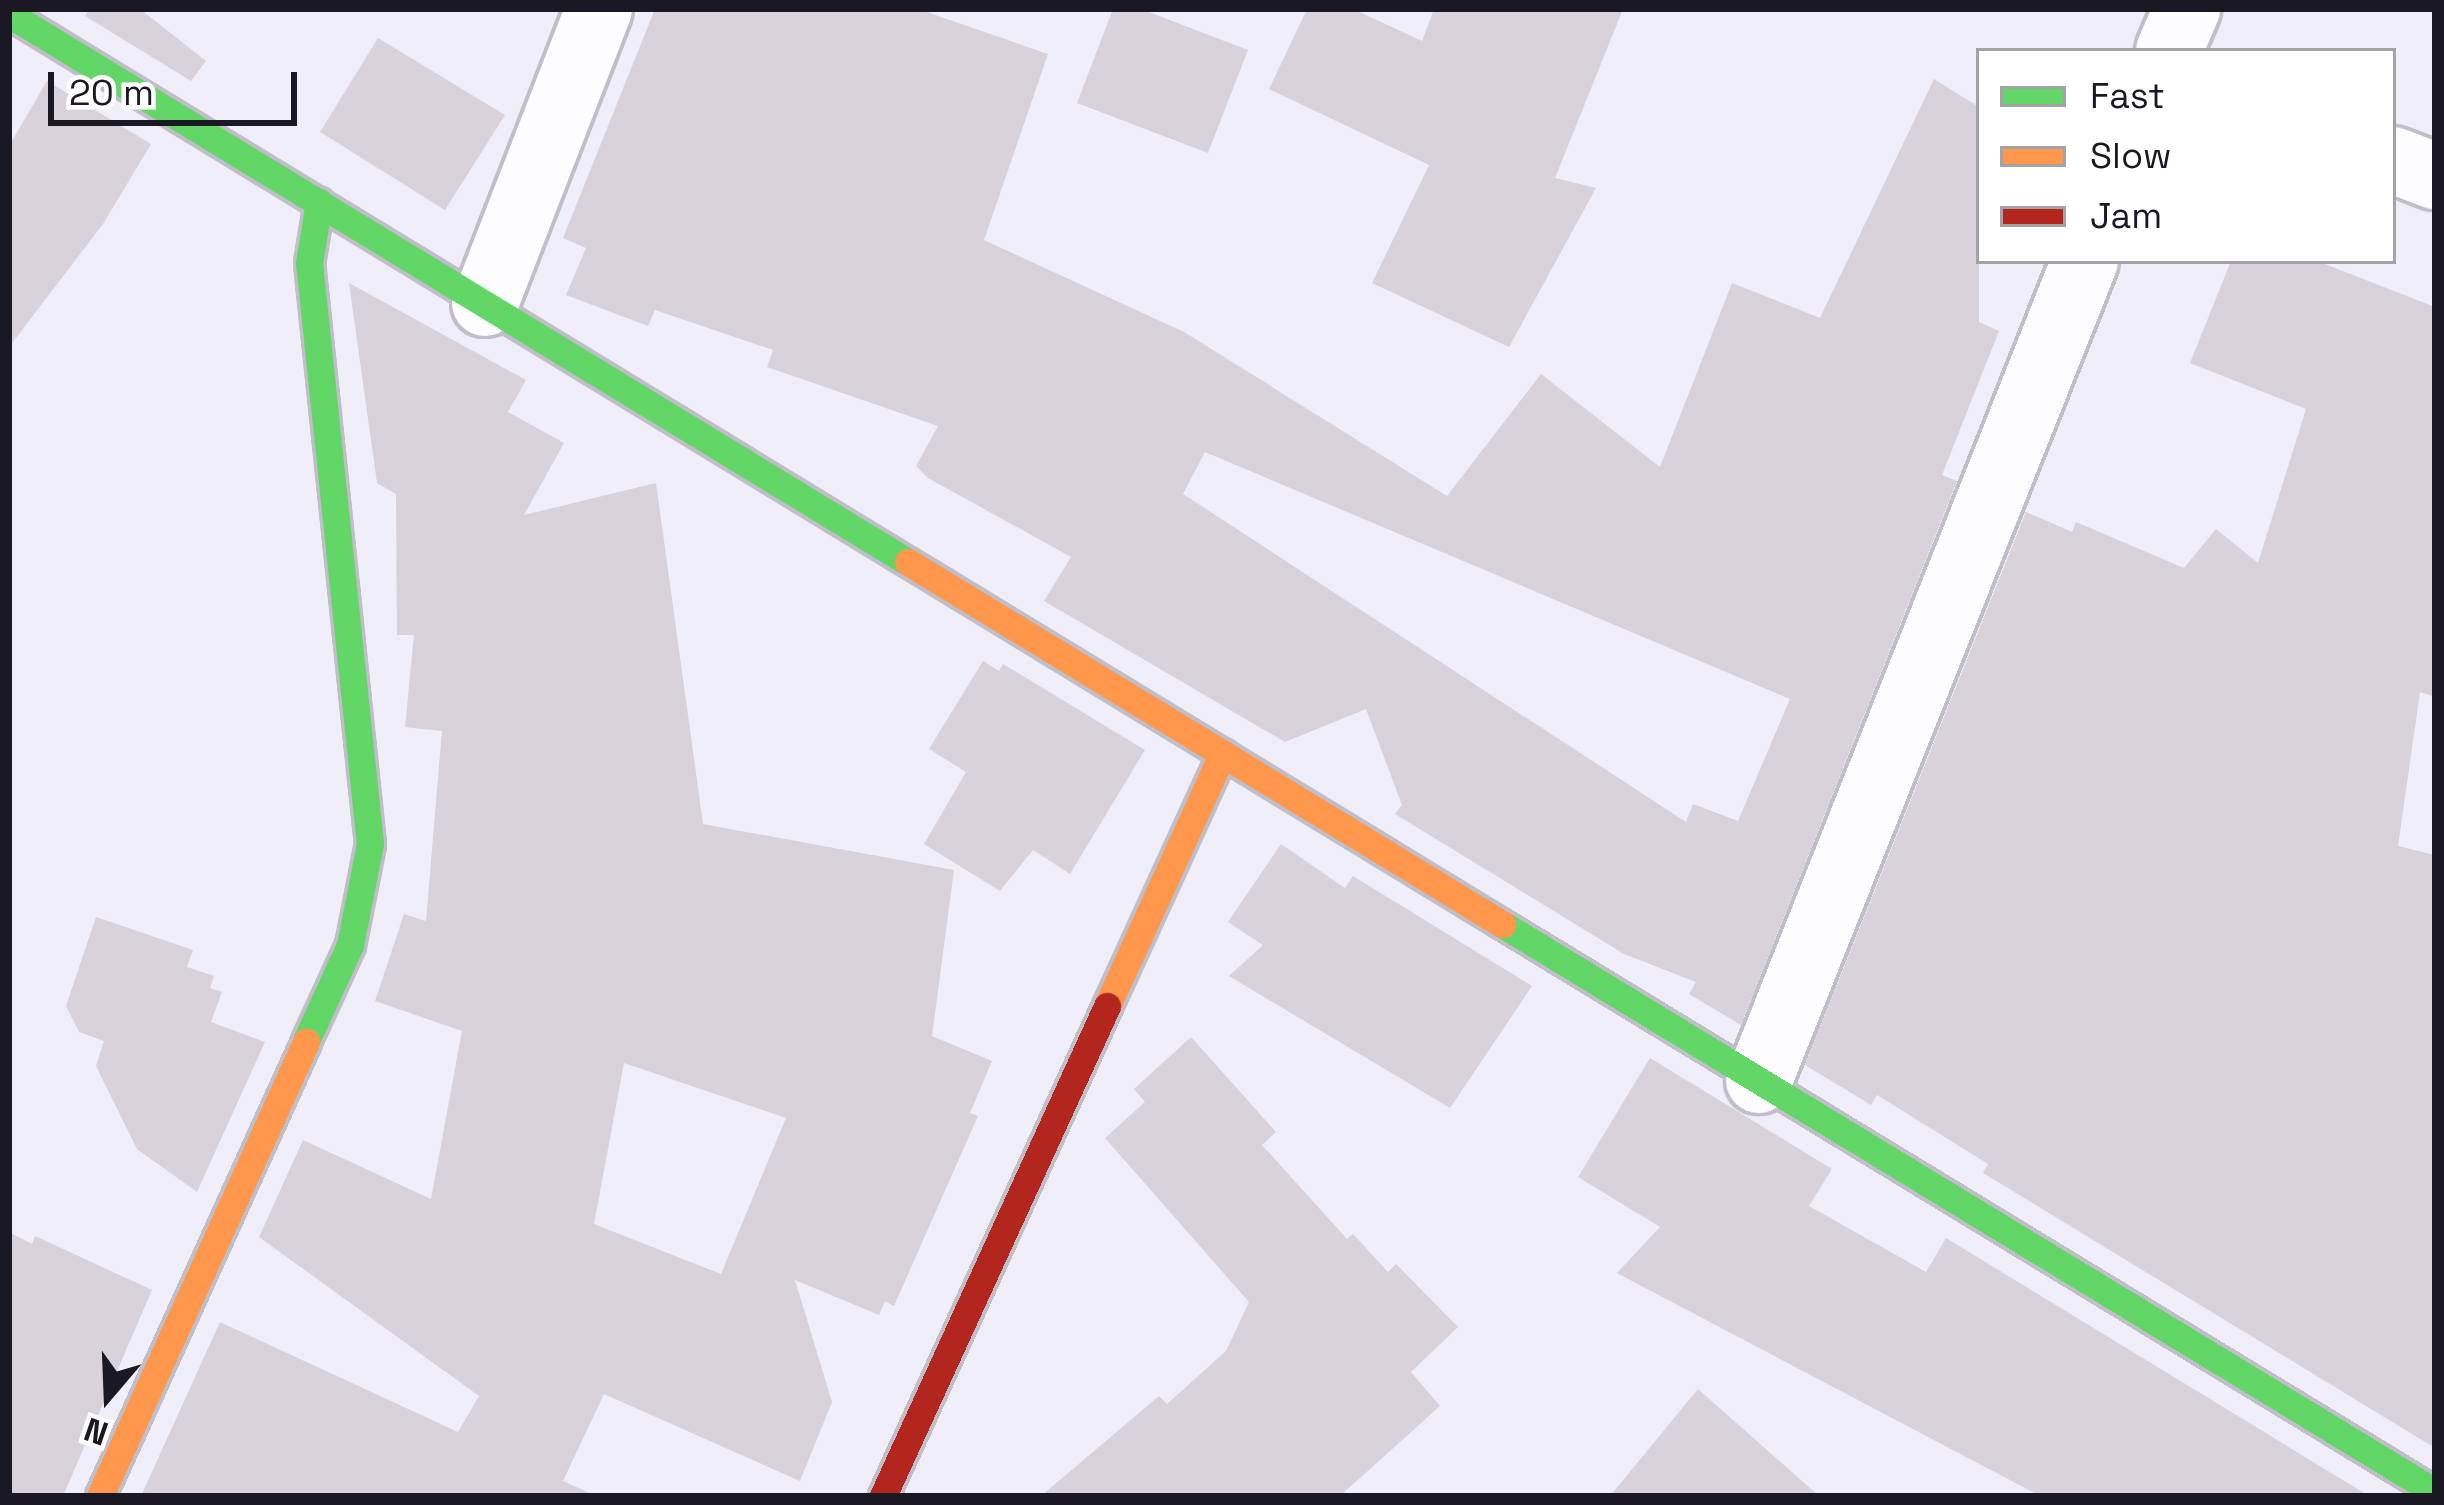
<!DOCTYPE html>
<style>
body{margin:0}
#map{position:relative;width:2444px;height:1505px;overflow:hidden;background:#efeef9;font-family:"Space Grotesk",sans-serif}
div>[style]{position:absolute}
.building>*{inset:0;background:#d8d2da}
.roads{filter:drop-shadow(3px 0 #bfbec9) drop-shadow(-3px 0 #bfbec9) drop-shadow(0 3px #bfbec9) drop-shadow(0 -3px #bfbec9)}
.street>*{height:66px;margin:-33px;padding:0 33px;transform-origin:33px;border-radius:33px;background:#fdfcfe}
.fast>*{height:27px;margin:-13.5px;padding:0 13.5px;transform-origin:13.5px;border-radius:13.5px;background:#63d668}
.slow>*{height:27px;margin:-13.5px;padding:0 13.5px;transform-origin:13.5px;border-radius:13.5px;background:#ff974d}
.jam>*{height:27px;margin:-13.5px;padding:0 13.5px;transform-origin:13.5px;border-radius:13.5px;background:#b3261e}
span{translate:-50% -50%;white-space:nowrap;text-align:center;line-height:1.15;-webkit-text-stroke:9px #fff;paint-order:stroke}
.frame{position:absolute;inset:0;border:12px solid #191823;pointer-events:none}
.legend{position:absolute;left:1976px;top:48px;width:420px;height:216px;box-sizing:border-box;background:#fff;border:3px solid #a3a3a7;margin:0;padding:15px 21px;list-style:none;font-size:36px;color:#191823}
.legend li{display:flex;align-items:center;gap:24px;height:60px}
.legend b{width:60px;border:3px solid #a3a3a7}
.north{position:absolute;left:48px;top:1337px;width:120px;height:120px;-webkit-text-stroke:9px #fff;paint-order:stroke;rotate:199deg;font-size:33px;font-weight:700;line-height:48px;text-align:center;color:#191823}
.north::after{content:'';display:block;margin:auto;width:42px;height:54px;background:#191823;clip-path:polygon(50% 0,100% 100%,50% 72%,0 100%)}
.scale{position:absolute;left:48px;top:72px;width:249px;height:54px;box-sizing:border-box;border:6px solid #191823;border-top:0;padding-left:15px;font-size:36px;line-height:42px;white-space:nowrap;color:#191823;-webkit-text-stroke:9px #fff;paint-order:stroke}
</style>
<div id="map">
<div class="building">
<div style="clip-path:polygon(89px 9px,140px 9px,206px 61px,191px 81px,85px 16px)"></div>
<div style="clip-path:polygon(evenodd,655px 9px,918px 9px,1048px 54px,984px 240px,1184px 332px,1447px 496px,1541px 374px,1660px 467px,1732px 283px,1820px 318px,1934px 79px,1979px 107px,1979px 322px,1999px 331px,1942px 475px,1957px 481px,1741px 1025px,1689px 994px,1696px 982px,1624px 954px,1395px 814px,1402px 805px,1366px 709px,1285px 742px,1044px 601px,1071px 557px,928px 478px,916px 466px,938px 426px,767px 367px,773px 350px,655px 310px,648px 326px,566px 295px,586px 248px,563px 238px,655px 9px,1205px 452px,1790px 699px,1738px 821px,1693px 804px,1686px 822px,1183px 494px,1205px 452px)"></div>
<div style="clip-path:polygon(1113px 9px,1141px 9px,1248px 50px,1208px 153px,1077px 103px)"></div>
<div style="clip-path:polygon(1307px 9px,1353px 9px,1422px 41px,1434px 9px,1623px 9px,1555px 178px,1596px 188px,1509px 347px,1372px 283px,1429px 165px,1269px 89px)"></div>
<div style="clip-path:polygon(378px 38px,505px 115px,445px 210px,320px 132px)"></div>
<div style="clip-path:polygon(47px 81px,151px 144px,103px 224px,9px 347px,9px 146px)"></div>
<div style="clip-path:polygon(2231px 261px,2317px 261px,2435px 307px,2435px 697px,2420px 692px,2398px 846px,2435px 855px,2435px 1448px,1983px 1173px,1988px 1164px,1877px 1095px,1871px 1105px,1805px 1065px,2026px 512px,2072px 532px,2076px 522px,2184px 568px,2216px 529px,2258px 563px,2306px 409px,2190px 363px)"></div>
<div style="clip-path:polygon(evenodd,349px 283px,526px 380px,508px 412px,564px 443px,524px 515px,656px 483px,703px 824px,954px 870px,932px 1036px,992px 1061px,970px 1113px,978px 1116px,894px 1306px,885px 1301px,879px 1315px,795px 1280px,832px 1402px,800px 1481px,604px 1394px,563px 1481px,596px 1496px,141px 1496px,220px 1322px,458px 1432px,479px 1396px,259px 1237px,303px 1140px,431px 1199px,462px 1031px,375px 1001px,404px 914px,426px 921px,442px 731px,405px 727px,414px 635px,397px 635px,396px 494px,377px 483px,349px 283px,624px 1063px,786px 1118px,721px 1274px,594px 1224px,624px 1063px)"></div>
<div style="clip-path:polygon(983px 661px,999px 671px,1003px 664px,1145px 750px,1070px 874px,1033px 850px,1000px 891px,924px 844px,966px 772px,929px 749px)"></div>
<div style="clip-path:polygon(1281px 844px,1345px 888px,1353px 876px,1532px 986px,1450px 1108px,1229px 976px,1263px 945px,1228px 922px)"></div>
<div style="clip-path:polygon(96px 917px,193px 950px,187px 967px,214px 976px,210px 988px,222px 992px,211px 1022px,265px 1042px,197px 1192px,137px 1149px,96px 1066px,104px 1041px,79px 1032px,66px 1006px)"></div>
<div style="clip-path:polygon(1191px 1037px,1276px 1132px,1262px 1145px,1347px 1239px,1353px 1234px,1388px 1272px,1396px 1264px,1458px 1327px,1411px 1372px,1440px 1406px,1340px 1496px,1041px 1496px,1159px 1396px,1167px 1404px,1226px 1351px,1249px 1302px,1105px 1138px,1145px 1102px,1134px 1089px)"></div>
<div style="clip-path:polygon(1650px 1058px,1832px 1169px,1809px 1206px,1926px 1272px,1946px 1238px,2369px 1496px,2040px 1496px,1617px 1273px,1660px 1227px,1578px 1177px)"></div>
<div style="clip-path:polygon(9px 1232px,32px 1244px,35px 1236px,152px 1290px,63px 1496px,9px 1496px)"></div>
<div style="clip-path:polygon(1698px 1389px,1819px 1496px,1610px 1496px)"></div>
</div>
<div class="roads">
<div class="street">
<div style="left:2169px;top:51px;width:46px;rotate:-66.8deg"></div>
<div style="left:2393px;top:160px;width:45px;rotate:20.9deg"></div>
<div style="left:485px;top:303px;width:315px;rotate:-68.8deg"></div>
<div style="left:1759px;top:1080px;width:881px;rotate:-68.3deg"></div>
</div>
<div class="fast">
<div style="left:9px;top:14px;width:1053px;rotate:31.37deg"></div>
<div style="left:1502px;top:924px;width:1092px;rotate:31.33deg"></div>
<div style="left:306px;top:1041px;width:106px;rotate:-65.4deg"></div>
<div style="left:350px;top:945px;width:103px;rotate:-78.8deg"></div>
<div style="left:370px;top:844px;width:584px;rotate:-95.99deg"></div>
<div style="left:309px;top:263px;width:62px;rotate:-80.7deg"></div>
</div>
<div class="slow">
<div style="left:908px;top:562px;width:696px;rotate:31.36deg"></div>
<div style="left:1107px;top:1006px;width:278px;rotate:-65.4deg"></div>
<div style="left:100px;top:1496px;width:499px;rotate:-65.6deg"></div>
</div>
<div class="jam">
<div style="left:883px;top:1496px;width:539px;rotate:-65.43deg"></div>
</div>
</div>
<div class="frame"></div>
<ul class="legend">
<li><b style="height:15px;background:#63d668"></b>Fast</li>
<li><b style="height:15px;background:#ff974d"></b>Slow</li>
<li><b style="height:15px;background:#b3261e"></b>Jam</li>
</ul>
<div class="north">N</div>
<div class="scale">20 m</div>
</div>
